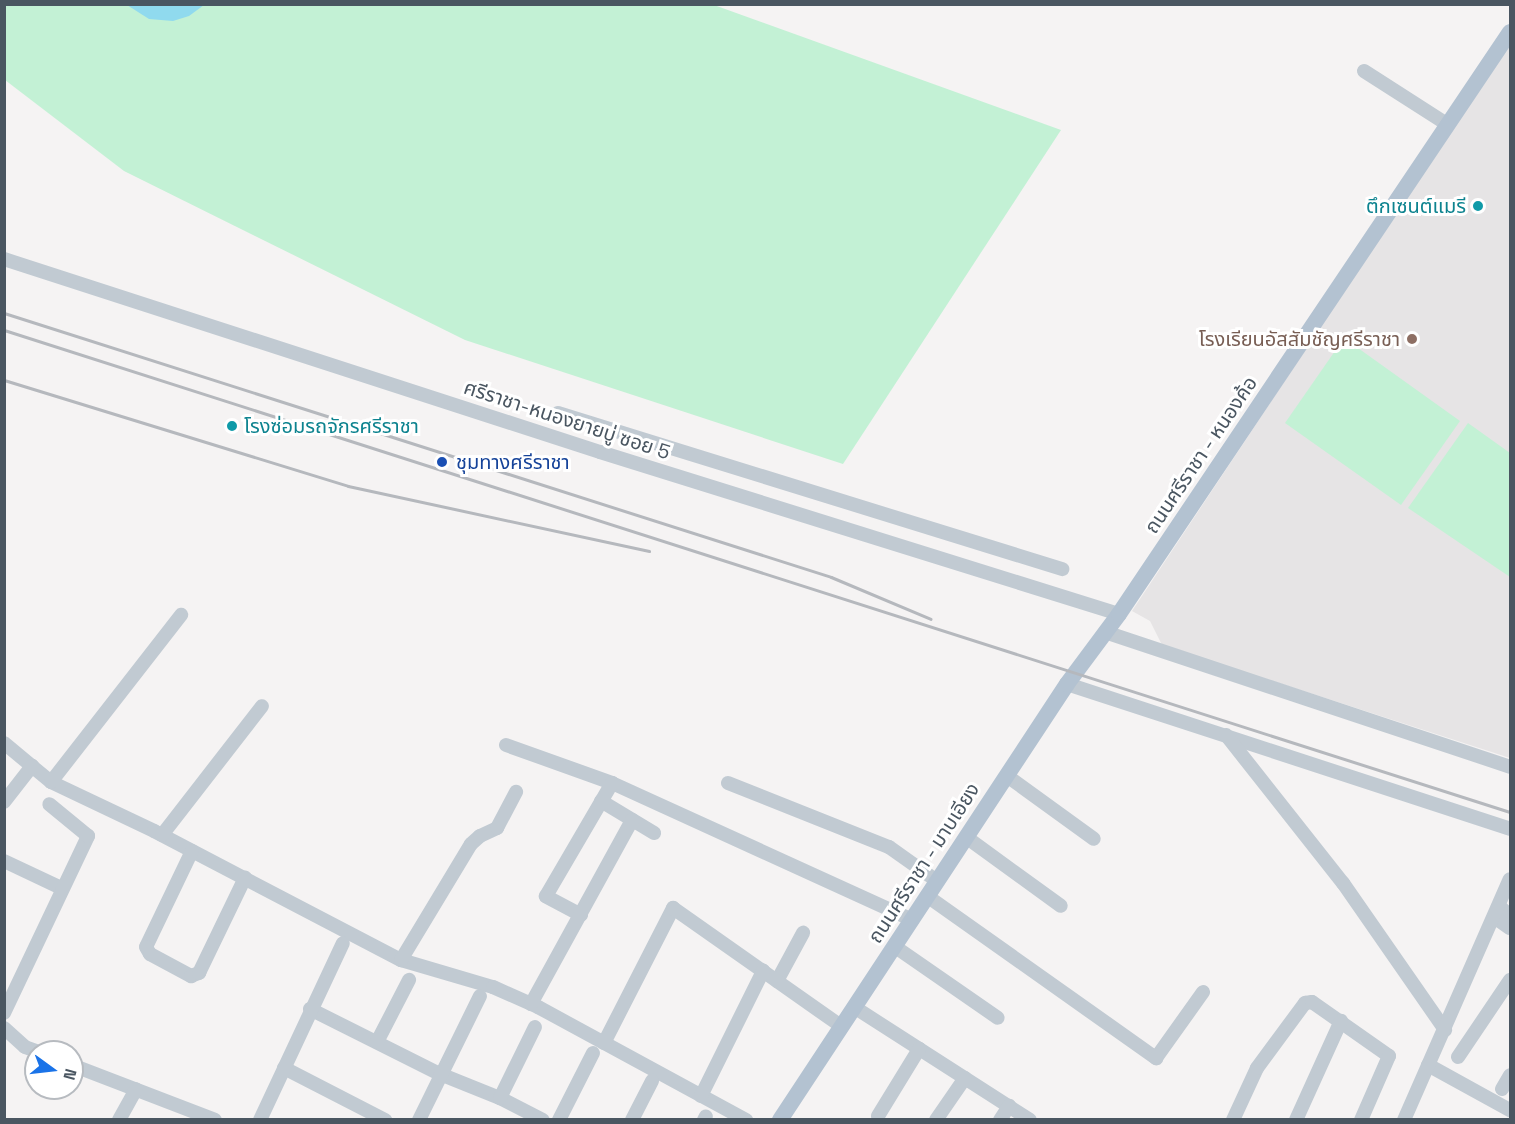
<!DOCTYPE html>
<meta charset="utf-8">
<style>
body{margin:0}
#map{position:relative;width:1515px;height:1124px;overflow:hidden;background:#f5f3f3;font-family:"Space Grotesk","Noto Sans Thai",sans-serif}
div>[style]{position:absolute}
.education>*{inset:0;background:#e6e4e5}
.green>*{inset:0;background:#c3f1d5}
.water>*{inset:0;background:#90daee}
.minor>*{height:14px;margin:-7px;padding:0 7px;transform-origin:7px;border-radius:7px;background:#c1cad2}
.major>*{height:16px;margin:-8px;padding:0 8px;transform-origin:8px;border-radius:8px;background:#b3c2d1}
.rail>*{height:3px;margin:-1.5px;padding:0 1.5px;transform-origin:1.5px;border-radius:1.5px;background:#b5b8bd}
.dots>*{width:16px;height:16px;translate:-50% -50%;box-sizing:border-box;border:3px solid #fff;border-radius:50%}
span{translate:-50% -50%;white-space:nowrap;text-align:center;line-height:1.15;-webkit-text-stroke:6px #fff;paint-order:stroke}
.culture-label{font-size:20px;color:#0d838f}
.right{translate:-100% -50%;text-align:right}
.left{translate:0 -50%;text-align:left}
.education-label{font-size:20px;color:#785e54}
.street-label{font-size:20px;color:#4a5661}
.transit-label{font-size:20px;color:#164399}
.frame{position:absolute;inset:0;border:6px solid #4a5661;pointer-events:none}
.north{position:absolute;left:24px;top:1040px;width:60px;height:60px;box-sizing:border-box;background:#fff;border:2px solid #b7bbc0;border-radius:50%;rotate:105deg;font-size:16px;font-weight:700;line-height:24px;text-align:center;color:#4a5661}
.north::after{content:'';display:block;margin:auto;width:21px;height:27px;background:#1a73e8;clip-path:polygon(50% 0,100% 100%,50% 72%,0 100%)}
</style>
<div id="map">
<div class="education">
<div style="clip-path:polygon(1510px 42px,1510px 758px,1162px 645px,1150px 621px,1132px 611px)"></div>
</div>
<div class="green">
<div style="clip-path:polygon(4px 5px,714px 5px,1061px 130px,843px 464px,465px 340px,124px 171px,5px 80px)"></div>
<div style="clip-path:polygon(1344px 338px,1460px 421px,1401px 505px,1285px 423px)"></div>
<div style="clip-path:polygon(1468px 423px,1510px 453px,1510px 577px,1408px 508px)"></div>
</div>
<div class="water">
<div style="clip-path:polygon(127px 5px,204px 5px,189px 16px,173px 21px,149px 19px)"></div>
</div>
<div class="minor">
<div style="left:1364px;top:71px;width:98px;rotate:32.6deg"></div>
<div style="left:4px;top:259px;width:626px;rotate:17.94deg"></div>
<div style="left:600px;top:452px;width:544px;rotate:17.34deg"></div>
<div style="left:558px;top:413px;width:528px;rotate:17.2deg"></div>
<div style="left:1105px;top:632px;width:427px;rotate:18.4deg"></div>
<div style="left:1067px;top:684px;width:466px;rotate:18.1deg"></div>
<div style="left:1226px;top:735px;width:189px;rotate:51.7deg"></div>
<div style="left:1343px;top:883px;width:179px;rotate:55.2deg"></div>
<div style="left:4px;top:743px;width:61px;rotate:39.7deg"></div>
<div style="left:51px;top:782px;width:114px;rotate:25.4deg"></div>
<div style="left:154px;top:831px;width:279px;rotate:27.6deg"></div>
<div style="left:401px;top:960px;width:96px;rotate:16.4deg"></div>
<div style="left:493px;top:987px;width:49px;rotate:24deg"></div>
<div style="left:538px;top:1007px;width:237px;rotate:28.5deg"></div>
<div style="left:506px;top:745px;width:113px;rotate:19.7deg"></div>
<div style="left:612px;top:783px;width:330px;rotate:24.5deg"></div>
<div style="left:1007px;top:776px;width:107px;rotate:35.9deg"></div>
<div style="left:51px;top:782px;width:212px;rotate:-52.1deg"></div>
<div style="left:728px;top:783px;width:173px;rotate:21.7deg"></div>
<div style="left:889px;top:847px;width:59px;rotate:35.3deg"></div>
<div style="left:601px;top:801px;width:62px;rotate:31.1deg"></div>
<div style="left:4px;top:802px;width:46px;rotate:-52.1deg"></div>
<div style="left:162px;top:835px;width:163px;rotate:-52.2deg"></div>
<div style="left:966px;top:837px;width:117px;rotate:36deg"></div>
<div style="left:192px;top:851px;width:106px;rotate:115.6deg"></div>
<div style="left:146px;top:947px;width:8px;rotate:60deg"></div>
<div style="left:150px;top:954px;width:47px;rotate:28.2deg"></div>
<div style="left:191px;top:976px;width:9px;rotate:-21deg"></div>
<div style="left:199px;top:973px;width:106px;rotate:-64.2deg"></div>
<div style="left:4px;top:861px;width:63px;rotate:25.3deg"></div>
<div style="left:927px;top:896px;width:281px;rotate:35.3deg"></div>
<div style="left:1156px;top:1058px;width:81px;rotate:-54.5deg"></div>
<div style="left:1499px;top:906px;width:15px;rotate:42deg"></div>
<div style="left:581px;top:915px;width:40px;rotate:-152deg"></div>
<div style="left:546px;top:896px;width:131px;rotate:-59.7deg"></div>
<div style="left:1494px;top:917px;width:19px;rotate:35deg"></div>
<div style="left:894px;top:946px;width:126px;rotate:34.7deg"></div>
<div style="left:401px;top:960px;width:135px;rotate:-58.9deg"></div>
<div style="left:471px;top:844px;width:12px;rotate:-42deg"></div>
<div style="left:480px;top:836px;width:19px;rotate:-25deg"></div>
<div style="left:497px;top:828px;width:41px;rotate:-62.2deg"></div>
<div style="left:777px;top:981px;width:55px;rotate:-61.6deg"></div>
<div style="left:531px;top:1004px;width:210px;rotate:-61.2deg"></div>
<div style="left:854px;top:1007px;width:209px;rotate:32.7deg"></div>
<div style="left:310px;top:1009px;width:145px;rotate:26.6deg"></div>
<div style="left:440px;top:1074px;width:65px;rotate:21.8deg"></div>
<div style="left:500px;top:1098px;width:48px;rotate:27.1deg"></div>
<div style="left:4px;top:1013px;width:196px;rotate:-64.6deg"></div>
<div style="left:88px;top:836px;width:50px;rotate:-140.6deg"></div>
<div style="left:4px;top:1028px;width:28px;rotate:42deg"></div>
<div style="left:25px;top:1047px;width:15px;rotate:20deg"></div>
<div style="left:377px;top:1042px;width:70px;rotate:-62.7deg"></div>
<div style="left:604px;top:1043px;width:152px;rotate:-62.9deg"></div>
<div style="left:673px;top:908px;width:205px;rotate:35.1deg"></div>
<div style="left:1458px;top:1057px;width:93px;rotate:-56deg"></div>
<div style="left:72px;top:1065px;width:153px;rotate:21deg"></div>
<div style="left:1428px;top:1065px;width:94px;rotate:28.8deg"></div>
<div style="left:284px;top:1068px;width:114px;rotate:27.2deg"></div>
<div style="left:1502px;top:1089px;width:16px;rotate:-60deg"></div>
<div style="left:701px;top:1096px;width:140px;rotate:-63.6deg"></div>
<div style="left:500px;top:1098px;width:79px;rotate:-63.8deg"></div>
<div style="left:878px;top:1116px;width:79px;rotate:-58.5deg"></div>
<div style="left:119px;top:1120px;width:35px;rotate:-61deg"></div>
<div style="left:260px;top:1120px;width:195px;rotate:-64.9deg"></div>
<div style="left:419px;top:1120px;width:138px;rotate:-63.8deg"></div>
<div style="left:559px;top:1120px;width:75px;rotate:-63.1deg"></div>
<div style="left:632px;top:1120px;width:44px;rotate:-62.9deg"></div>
<div style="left:704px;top:1120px;width:4px;rotate:-63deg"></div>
<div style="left:936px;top:1120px;width:51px;rotate:-55.4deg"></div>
<div style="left:1000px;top:1120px;width:17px;rotate:-57deg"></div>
<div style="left:1233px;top:1120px;width:57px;rotate:-65.2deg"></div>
<div style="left:1257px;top:1068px;width:81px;rotate:-53.6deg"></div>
<div style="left:1305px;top:1003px;width:7px;rotate:-8deg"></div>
<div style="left:1312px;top:1002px;width:94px;rotate:35deg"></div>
<div style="left:1389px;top:1056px;width:70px;rotate:113.6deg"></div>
<div style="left:1296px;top:1120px;width:109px;rotate:-65.6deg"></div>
<div style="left:1404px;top:1120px;width:263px;rotate:-66.3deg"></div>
</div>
<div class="major">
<div style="left:780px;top:1120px;width:522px;rotate:-56.64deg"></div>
<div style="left:1067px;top:684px;width:87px;rotate:-53.4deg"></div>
<div style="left:1119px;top:614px;width:701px;rotate:-56.11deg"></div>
</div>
<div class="rail">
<div style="left:4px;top:313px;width:868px;rotate:17.7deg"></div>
<div style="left:831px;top:577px;width:108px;rotate:22.8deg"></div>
<div style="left:4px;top:330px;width:1581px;rotate:17.75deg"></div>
<div style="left:4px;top:380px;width:360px;rotate:17.1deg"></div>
<div style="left:348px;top:486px;width:308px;rotate:12.2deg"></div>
</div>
<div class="dots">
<div style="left:1478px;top:206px;background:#0f9aa8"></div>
<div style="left:1412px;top:339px;background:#8d6e63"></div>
<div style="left:232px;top:426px;background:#0f9aa8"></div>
<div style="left:442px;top:462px;background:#1a4fb4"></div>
</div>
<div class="culture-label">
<span class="right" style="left:1466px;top:206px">ตึกเซนต์แมรี</span>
<span class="left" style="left:244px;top:426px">โรงซ่อมรถจักรศรีราชา</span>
</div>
<div class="education-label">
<span class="right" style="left:1400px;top:339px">โรงเรียนอัสสัมชัญศรีราชา</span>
</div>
<div class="street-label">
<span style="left:567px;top:420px;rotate:18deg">ศรีราชา-หนองยายบู่ ซอย 5</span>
<span style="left:1201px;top:455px;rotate:-56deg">ถนนศรีราชา - หนองค้อ</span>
<span style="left:924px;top:863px;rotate:-57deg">ถนนศรีราชา - มาบเอียง</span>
</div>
<div class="transit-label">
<span class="left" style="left:456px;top:462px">ชุมทางศรีราชา</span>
</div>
<div class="frame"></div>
<div class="north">N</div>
</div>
